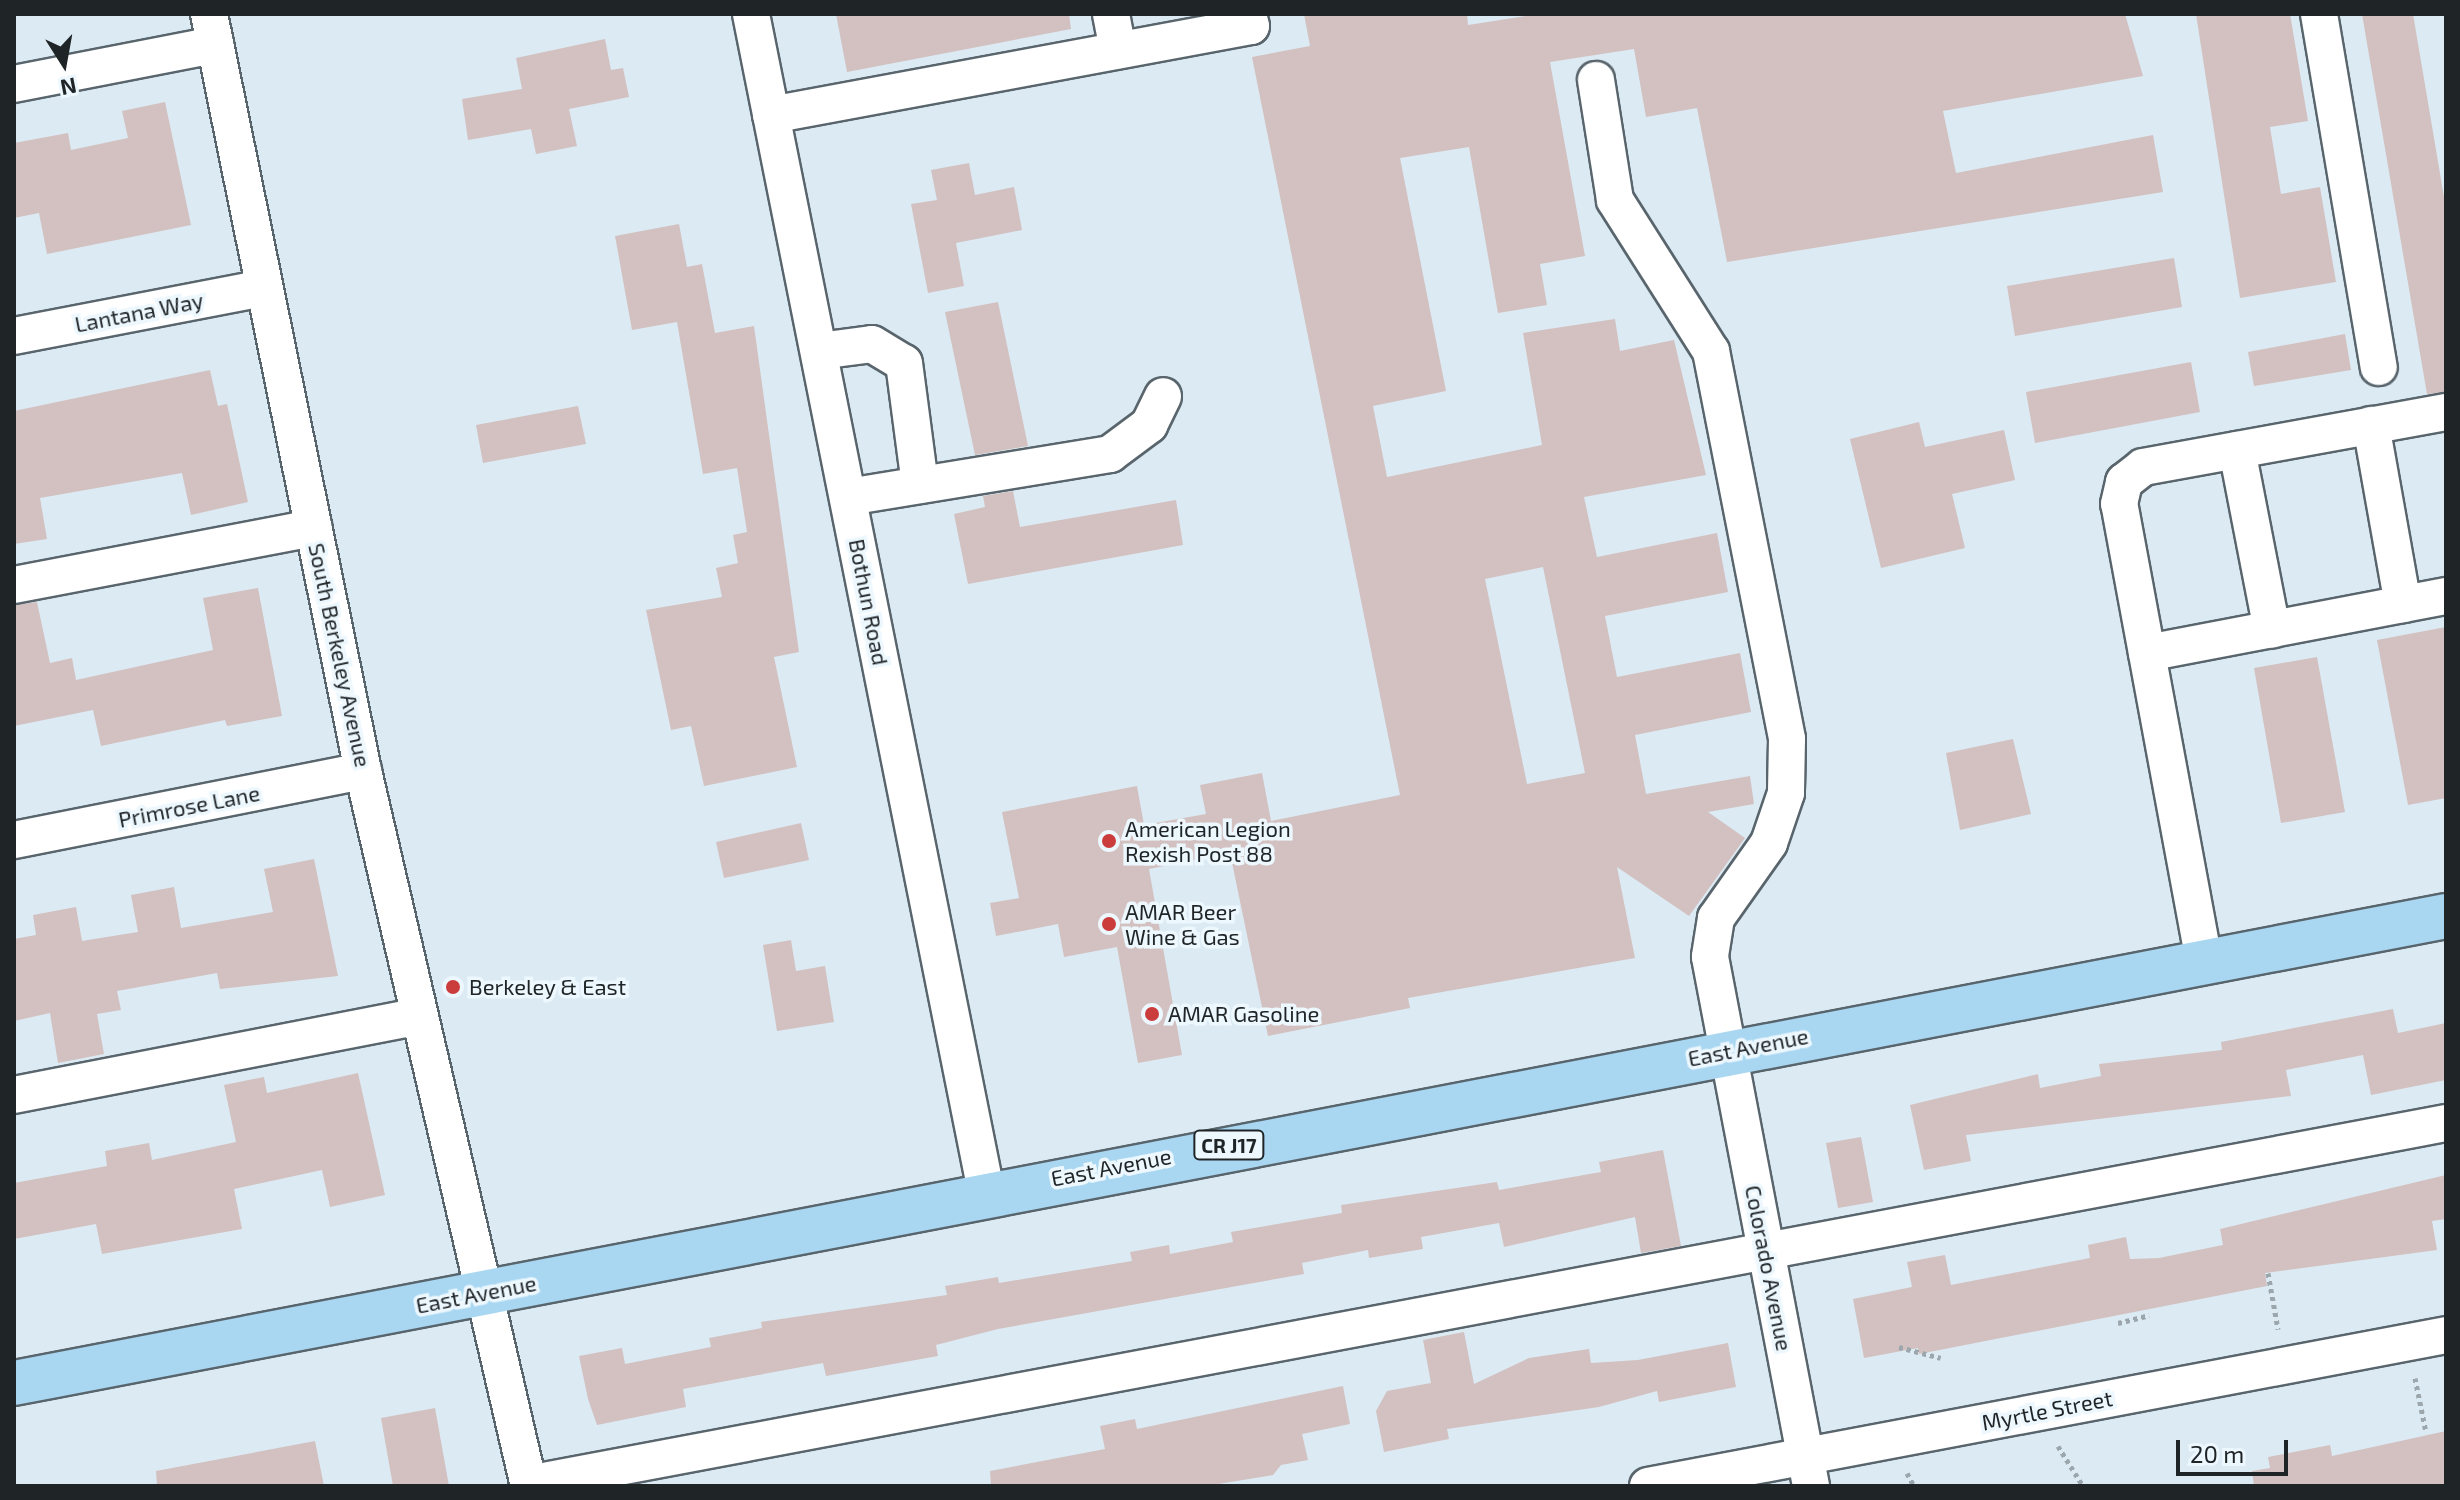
<!DOCTYPE html>
<style>
body{margin:0}
#map{position:relative;width:2460px;height:1500px;overflow:hidden;background:#dceaf3;font-family:"Exo 2",sans-serif}
div>[style]{position:absolute}
.building>*{inset:0;background:#d2c1c0}
.path>*{height:5px;margin-top:-2.5px;transform-origin:0;background:repeating-linear-gradient(90deg,#9ba6ad 0 4px,transparent 0 8px)}
.roads{filter:drop-shadow(2px 0 #59656c) drop-shadow(-2px 0 #59656c) drop-shadow(0 2px #59656c) drop-shadow(0 -2px #59656c)}
.minor>*{height:36px;margin:-18px;padding:0 18px;transform-origin:18px;border-radius:18px;background:#fff}
.major>*{height:44px;margin:-22px;padding:0 22px;transform-origin:22px;border-radius:22px;background:#a9d7f2}
.dots>*{width:22px;height:22px;translate:-50% -50%;box-sizing:border-box;border:4px solid #ecf7fe;border-radius:50%}
span{translate:-50% -50%;white-space:nowrap;text-align:center;line-height:1.15;-webkit-text-stroke:7px #ecf7fe;paint-order:stroke}
.shield-label span{padding:2px 6px;background:#ecf7fe;border:2px solid;border-radius:6px;-webkit-text-stroke-width:0}
.shield-label{font-size:20px;color:#1f2427;font-weight:700}
.street-label{font-size:22px;color:#1f2427}
.poi-label{font-size:22px;color:#1f2427}
.left{translate:0 -50%;text-align:left}
.frame{position:absolute;inset:0;border:16px solid #1f2427;pointer-events:none}
.north{position:absolute;left:24px;top:24px;width:80px;height:80px;-webkit-text-stroke:6px #ecf7fe;paint-order:stroke;rotate:169deg;font-size:22px;font-weight:700;line-height:32px;text-align:center;color:#1f2427}
.north::after{content:'';display:block;margin:auto;width:28px;height:36px;background:#1f2427;clip-path:polygon(50% 0,100% 100%,50% 72%,0 100%)}
.scale{position:absolute;left:2176px;top:1440px;width:112px;height:36px;box-sizing:border-box;border:4px solid #1f2427;border-top:0;padding-left:10px;font-size:24px;line-height:28px;white-space:nowrap;color:#1f2427;-webkit-text-stroke:6px #ecf7fe;paint-order:stroke}
</style>
<div id="map">
<div class="building">
<div style="clip-path:polygon(836px 14px,1069px 14px,1071px 29px,847px 72px)"></div>
<div style="clip-path:polygon(evenodd,1304px 14px,1467px 14px,1468px 25px,1538px 14px,2125px 14px,2143px 76px,1943px 111px,1956px 173px,2153px 135px,2163px 192px,1727px 262px,1697px 108px,1646px 117px,1634px 49px,1550px 62px,1585px 256px,1540px 264px,1547px 305px,1498px 313px,1469px 147px,1400px 158px,1446px 391px,1373px 406px,1387px 477px,1542px 445px,1523px 333px,1615px 319px,1620px 351px,1674px 340px,1706px 475px,1584px 497px,1597px 557px,1717px 533px,1728px 592px,1605px 616px,1617px 677px,1740px 653px,1751px 712px,1635px 735px,1646px 794px,1750px 776px,1754px 804px,1708px 812px,1745px 838px,1689px 916px,1617px 867px,1635px 958px,1408px 998px,1410px 1008px,1268px 1036px,1230px 853px,1149px 869px,1182px 1055px,1138px 1063px,1117px 947px,1064px 957px,1058px 924px,996px 936px,990px 903px,1019px 898px,1002px 812px,1137px 786px,1144px 825px,1206px 814px,1200px 785px,1262px 773px,1271px 821px,1400px 795px,1252px 57px,1310px 46px,1304px 14px,1543px 567px,1585px 773px,1527px 784px,1485px 579px,1543px 567px)"></div>
<div style="clip-path:polygon(2196px 14px,2290px 14px,2308px 121px,2270px 127px,2281px 194px,2320px 187px,2336px 282px,2240px 298px)"></div>
<div style="clip-path:polygon(2362px 14px,2413px 14px,2446px 209px,2446px 392px,2427px 394px)"></div>
<div style="clip-path:polygon(605px 39px,611px 70px,623px 68px,629px 97px,569px 109px,577px 146px,536px 154px,531px 129px,468px 140px,462px 99px,522px 89px,516px 58px)"></div>
<div style="clip-path:polygon(165px 102px,191px 225px,47px 254px,39px 213px,14px 218px,14px 143px,68px 133px,71px 150px,128px 138px,122px 111px)"></div>
<div style="clip-path:polygon(969px 163px,975px 195px,1014px 187px,1022px 230px,956px 243px,964px 286px,928px 293px,911px 204px,937px 200px,931px 170px)"></div>
<div style="clip-path:polygon(679px 224px,687px 267px,702px 264px,715px 333px,754px 326px,799px 652px,774px 657px,797px 767px,704px 786px,691px 726px,671px 730px,646px 610px,722px 597px,716px 568px,738px 563px,733px 535px,747px 532px,737px 468px,703px 474px,677px 322px,632px 330px,615px 236px)"></div>
<div style="clip-path:polygon(2174px 258px,2182px 307px,2015px 336px,2007px 286px)"></div>
<div style="clip-path:polygon(998px 302px,1028px 446px,975px 455px,945px 312px)"></div>
<div style="clip-path:polygon(2345px 334px,2351px 370px,2254px 386px,2248px 352px)"></div>
<div style="clip-path:polygon(2191px 362px,2200px 412px,2035px 443px,2026px 392px)"></div>
<div style="clip-path:polygon(210px 370px,218px 406px,227px 404px,248px 502px,191px 515px,182px 473px,40px 498px,47px 539px,14px 544px,14px 411px)"></div>
<div style="clip-path:polygon(578px 406px,586px 444px,483px 463px,476px 425px)"></div>
<div style="clip-path:polygon(1919px 422px,1925px 447px,2004px 430px,2015px 480px,1952px 494px,1965px 548px,1881px 568px,1850px 439px)"></div>
<div style="clip-path:polygon(1013px 491px,1020px 527px,1176px 500px,1183px 545px,968px 584px,954px 514px,985px 507px,983px 496px)"></div>
<div style="clip-path:polygon(258px 588px,282px 716px,227px 726px,225px 720px,101px 746px,93px 710px,14px 726px,14px 605px,37px 602px,50px 663px,72px 658px,76px 680px,213px 650px,203px 598px)"></div>
<div style="clip-path:polygon(2446px 627px,2446px 798px,2408px 805px,2377px 640px)"></div>
<div style="clip-path:polygon(2317px 657px,2345px 812px,2281px 823px,2254px 668px)"></div>
<div style="clip-path:polygon(2013px 739px,2031px 814px,1960px 830px,1946px 753px)"></div>
<div style="clip-path:polygon(801px 823px,809px 860px,724px 878px,716px 842px)"></div>
<div style="clip-path:polygon(314px 859px,338px 976px,220px 989px,217px 973px,117px 991px,121px 1010px,97px 1014px,104px 1054px,58px 1063px,50px 1013px,14px 1021px,14px 939px,36px 935px,33px 915px,76px 907px,82px 941px,138px 932px,131px 895px,174px 887px,181px 928px,273px 912px,264px 869px)"></div>
<div style="clip-path:polygon(791px 940px,796px 971px,825px 966px,834px 1022px,777px 1031px,763px 945px)"></div>
<div style="clip-path:polygon(2393px 1009px,2398px 1033px,2446px 1023px,2446px 1080px,2371px 1095px,2363px 1055px,2286px 1070px,2291px 1096px,1966px 1135px,1971px 1161px,1924px 1170px,1910px 1105px,2038px 1074px,2040px 1088px,2101px 1076px,2099px 1064px,2222px 1050px,2221px 1042px)"></div>
<div style="clip-path:polygon(358px 1073px,385px 1195px,330px 1207px,322px 1170px,234px 1189px,242px 1229px,102px 1254px,96px 1224px,14px 1239px,14px 1183px,107px 1166px,105px 1151px,149px 1143px,152px 1160px,236px 1142px,224px 1085px,264px 1077px,267px 1093px)"></div>
<div style="clip-path:polygon(1861px 1137px,1873px 1202px,1838px 1208px,1826px 1143px)"></div>
<div style="clip-path:polygon(1663px 1150px,1681px 1246px,1641px 1253px,1635px 1217px,1504px 1247px,1499px 1223px,1421px 1237px,1423px 1249px,1369px 1258px,1368px 1250px,1302px 1263px,1304px 1274px,998px 1329px,936px 1345px,938px 1356px,826px 1376px,823px 1363px,683px 1389px,686px 1407px,597px 1425px,588px 1399px,579px 1356px,622px 1348px,625px 1364px,711px 1347px,709px 1338px,762px 1328px,761px 1322px,947px 1295px,945px 1286px,998px 1277px,999px 1283px,1132px 1261px,1130px 1252px,1169px 1245px,1170px 1254px,1233px 1242px,1231px 1232px,1342px 1213px,1341px 1205px,1497px 1182px,1499px 1190px,1601px 1172px,1599px 1162px)"></div>
<div style="clip-path:polygon(2446px 1175px,2446px 1219px,2432px 1221px,2437px 1250px,2265px 1273px,2267px 1286px,1919px 1354px,1918px 1348px,1864px 1358px,1853px 1299px,1912px 1287px,1907px 1262px,1945px 1255px,1951px 1285px,2090px 1258px,2088px 1245px,2126px 1237px,2130px 1259px,2159px 1258px,2223px 1245px,2220px 1229px)"></div>
<div style="clip-path:polygon(1464px 1332px,1474px 1384px,1529px 1358px,1589px 1349px,1591px 1363px,1638px 1360px,1728px 1343px,1736px 1387px,1659px 1402px,1657px 1391px,1599px 1407px,1447px 1429px,1449px 1439px,1384px 1452px,1376px 1411px,1387px 1391px,1431px 1383px,1423px 1340px)"></div>
<div style="clip-path:polygon(1343px 1386px,1350px 1424px,1302px 1434px,1308px 1460px,1281px 1465px,1273px 1475px,1206px 1486px,991px 1486px,990px 1471px,1105px 1449px,1100px 1426px,1135px 1419px,1137px 1429px)"></div>
<div style="clip-path:polygon(435px 1408px,449px 1486px,393px 1486px,381px 1418px)"></div>
<div style="clip-path:polygon(2446px 1431px,2446px 1486px,2254px 1486px,2252px 1471px,2270px 1468px,2268px 1457px,2330px 1445px,2332px 1456px)"></div>
<div style="clip-path:polygon(315px 1441px,324px 1486px,157px 1486px,156px 1471px)"></div>
</div>
<div class="path">
<div style="left:2268px;top:1273px;width:57px;rotate:79.9deg"></div>
<div style="left:2118px;top:1323px;width:32px;rotate:-14deg"></div>
<div style="left:1899px;top:1347px;width:43px;rotate:14.7deg"></div>
<div style="left:2415px;top:1378px;width:55px;rotate:78.5deg"></div>
<div style="left:2058px;top:1446px;width:47px;rotate:58deg"></div>
<div style="left:1907px;top:1473px;width:15px;rotate:62deg"></div>
</div>
<div class="roads">
<div class="minor">
<div style="left:209px;top:14px;width:773px;rotate:78.5deg"></div>
<div style="left:363px;top:771px;width:734px;rotate:76.93deg"></div>
<div style="left:751px;top:14px;width:1200px;rotate:78.71deg"></div>
<div style="left:1111px;top:14px;width:37px;rotate:79deg"></div>
<div style="left:2319px;top:14px;width:358px;rotate:80.4deg"></div>
<div style="left:1596px;top:80px;width:121px;rotate:81deg"></div>
<div style="left:1615px;top:200px;width:179px;rotate:57.6deg"></div>
<div style="left:1711px;top:351px;width:395px;rotate:78.9deg"></div>
<div style="left:1787px;top:739px;width:54px;rotate:91.1deg"></div>
<div style="left:1786px;top:793px;width:53px;rotate:108.8deg"></div>
<div style="left:1769px;top:843px;width:92px;rotate:125.2deg"></div>
<div style="left:1716px;top:918px;width:39px;rotate:99deg"></div>
<div style="left:1710px;top:957px;width:539px;rotate:79.19deg"></div>
<div style="left:14px;top:84px;width:205px;rotate:-11deg"></div>
<div style="left:771px;top:115px;width:488px;rotate:-10.5deg"></div>
<div style="left:1251px;top:26px;width:12px;rotate:-104deg"></div>
<div style="left:14px;top:336px;width:254px;rotate:-10.9deg"></div>
<div style="left:819px;top:351px;width:53px;rotate:-7.5deg"></div>
<div style="left:872px;top:344px;width:37px;rotate:31deg"></div>
<div style="left:904px;top:363px;width:123px;rotate:82.5deg"></div>
<div style="left:2371px;top:425px;width:182px;rotate:79.9deg"></div>
<div style="left:2237px;top:450px;width:183px;rotate:79deg"></div>
<div style="left:848px;top:497px;width:266px;rotate:-9.3deg"></div>
<div style="left:1110px;top:454px;width:49px;rotate:-36.6deg"></div>
<div style="left:1149px;top:425px;width:32px;rotate:-64deg"></div>
<div style="left:14px;top:585px;width:305px;rotate:-10.8deg"></div>
<div style="left:2147px;top:653px;width:304px;rotate:-10.8deg"></div>
<div style="left:14px;top:840px;width:356px;rotate:-11.2deg"></div>
<div style="left:2204px;top:961px;width:465px;rotate:-100.5deg"></div>
<div style="left:2119px;top:504px;width:23px;rotate:-77deg"></div>
<div style="left:2124px;top:482px;width:24px;rotate:-38deg"></div>
<div style="left:2143px;top:467px;width:308px;rotate:-10.3deg"></div>
<div style="left:14px;top:1095px;width:413px;rotate:-11deg"></div>
<div style="left:528px;top:1484px;width:1952px;rotate:-10.66deg"></div>
<div style="left:1648px;top:1486px;width:812px;rotate:-10.71deg"></div>
</div>
<div class="major">
<div style="left:14px;top:1383px;width:2476px;rotate:-10.87deg"></div>
</div>
</div>
<div class="dots">
<div style="left:1109px;top:841px;background:#cb3c3c"></div>
<div style="left:1109px;top:924px;background:#cb3c3c"></div>
<div style="left:453px;top:987px;background:#cb3c3c"></div>
<div style="left:1152px;top:1014px;background:#cb3c3c"></div>
</div>
<div class="shield-label">
<span style="left:1229px;top:1145px">CR J17</span>
</div>
<div class="street-label">
<span style="left:139px;top:312px;rotate:-11deg">Lantana Way</span>
<span style="left:869px;top:602px;rotate:79deg">Bothun Road</span>
<span style="left:340px;top:655px;rotate:78deg">South Berkeley Avenue</span>
<span style="left:189px;top:806px;rotate:-11deg">Primrose Lane</span>
<span style="left:1748px;top:1047px;rotate:-11deg">East Avenue</span>
<span style="left:1111px;top:1167px;rotate:-11deg">East Avenue</span>
<span style="left:1769px;top:1268px;rotate:79deg">Colorado Avenue</span>
<span style="left:476px;top:1294px;rotate:-11deg">East Avenue</span>
<span style="left:2047px;top:1410px;rotate:-11deg">Myrtle Street</span>
</div>
<div class="poi-label">
<span class="left" style="left:1125px;top:841px">American Legion<br>Rexish Post 88</span>
<span class="left" style="left:1125px;top:924px">AMAR Beer<br>Wine &amp; Gas</span>
<span class="left" style="left:469px;top:987px">Berkeley &amp; East</span>
<span class="left" style="left:1168px;top:1014px">AMAR Gasoline</span>
</div>
<div class="frame"></div>
<div class="north">N</div>
<div class="scale">20 m</div>
</div>
